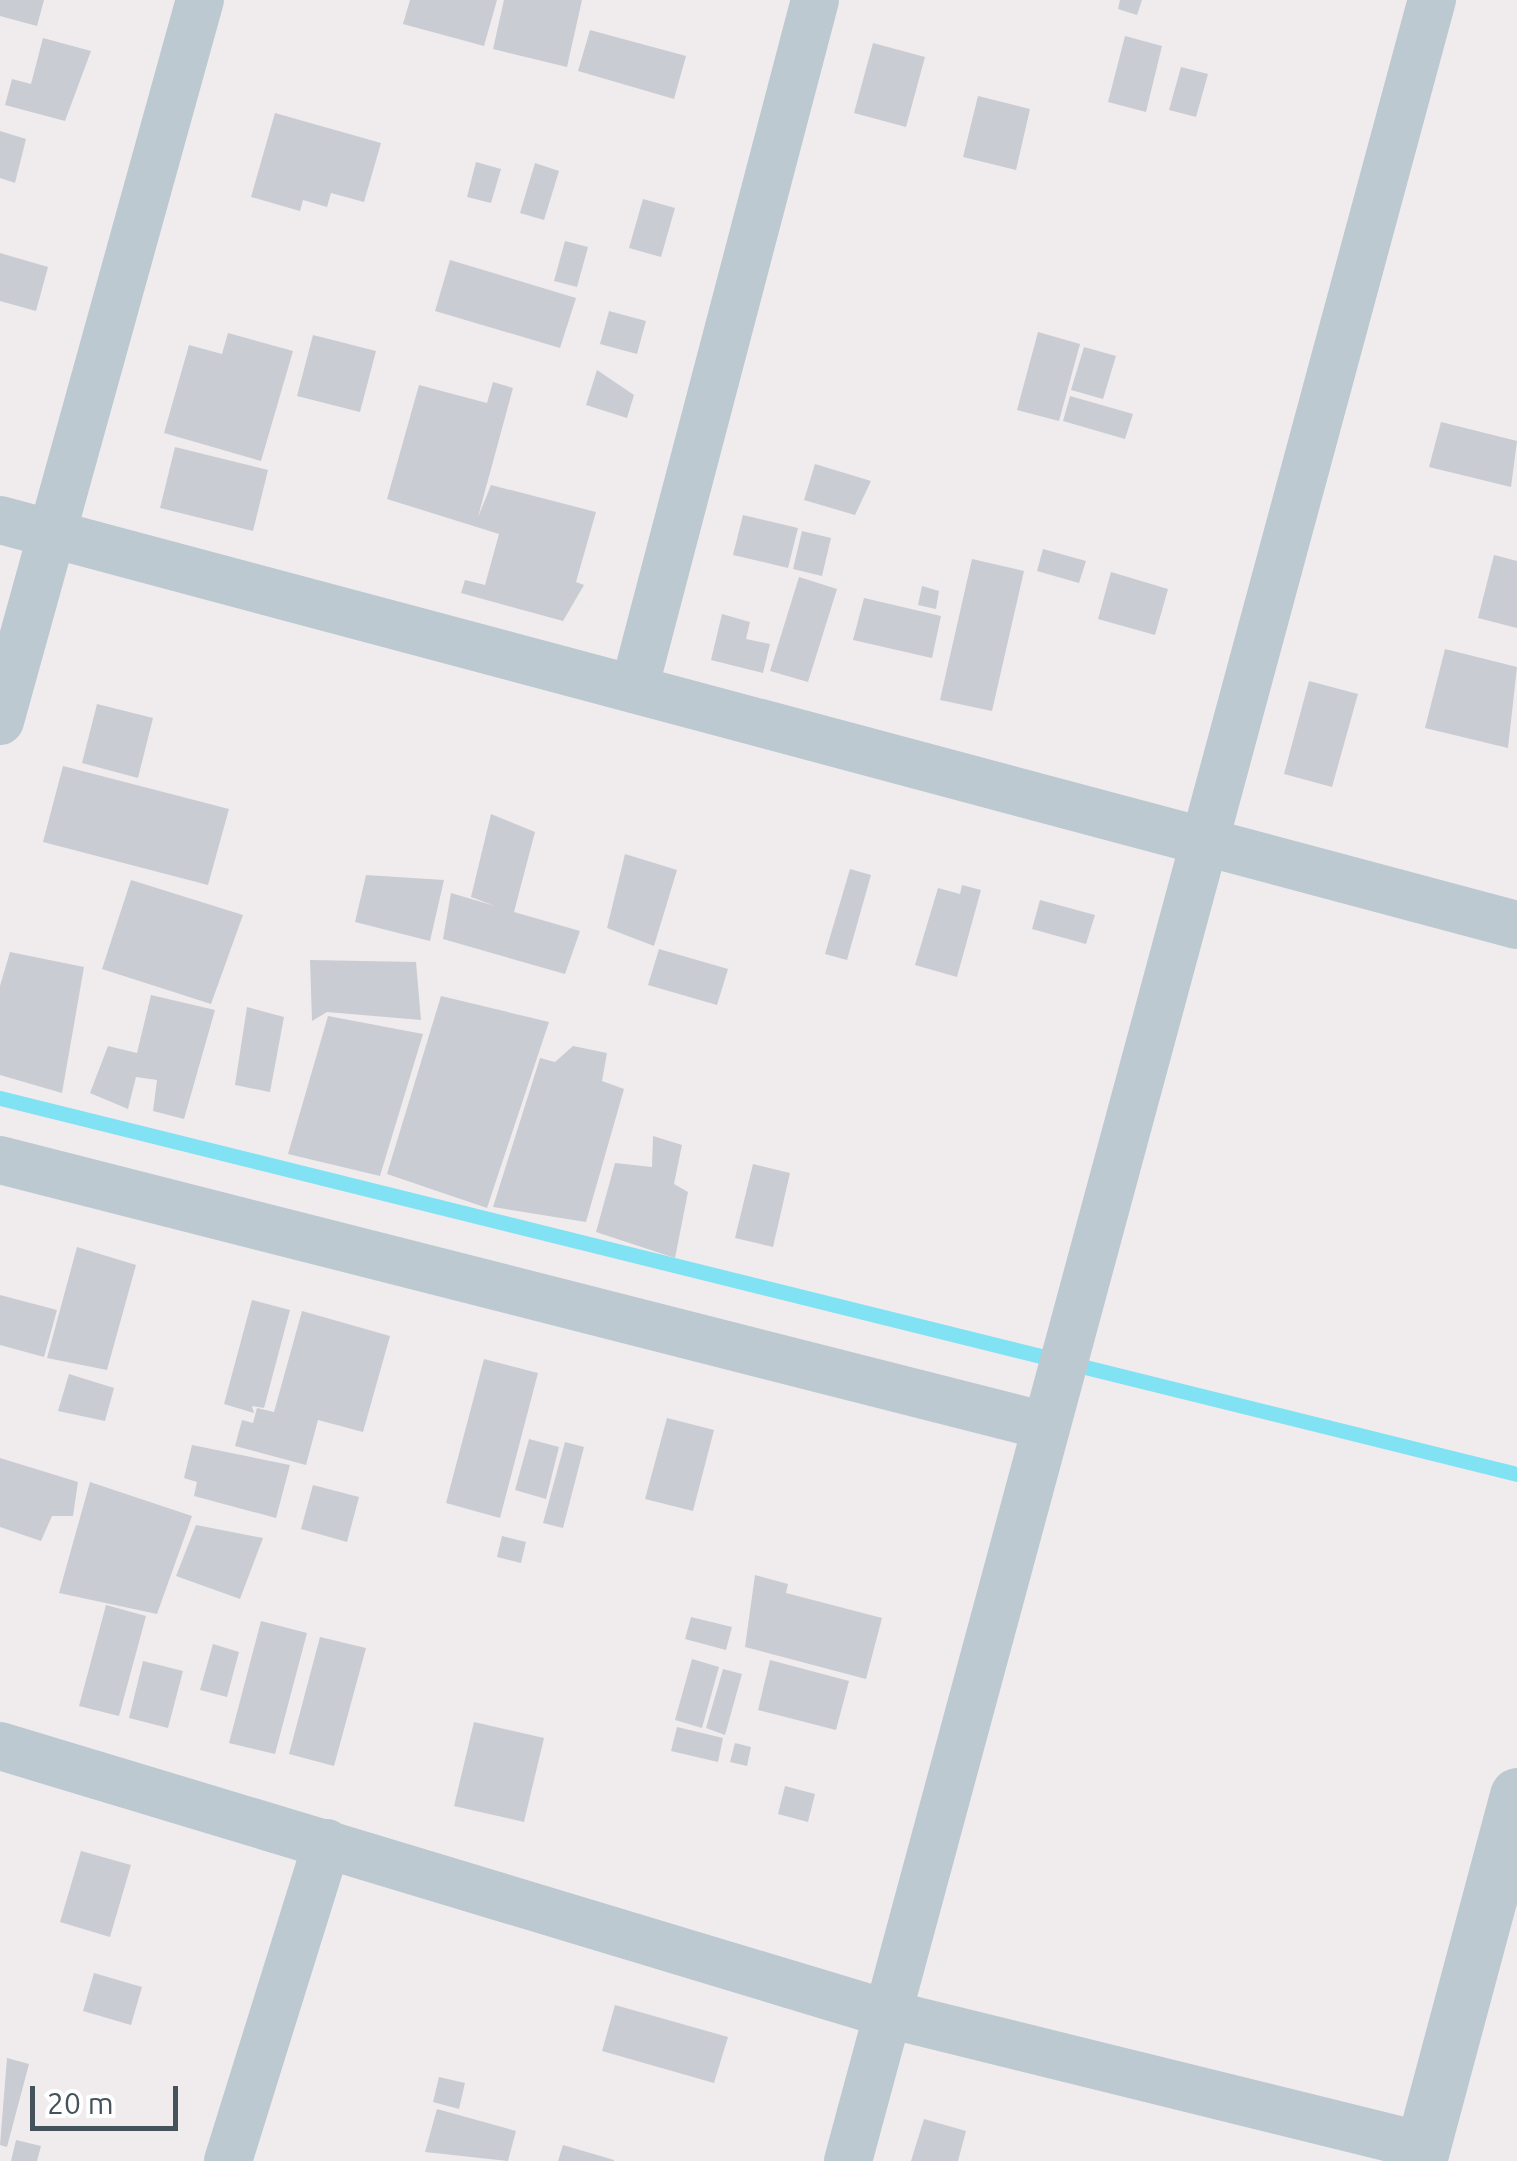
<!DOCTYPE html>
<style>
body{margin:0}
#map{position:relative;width:1517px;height:2161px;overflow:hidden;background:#f0eced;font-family:Ubuntu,sans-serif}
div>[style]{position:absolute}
.stream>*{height:15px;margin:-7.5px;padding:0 7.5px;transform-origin:7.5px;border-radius:7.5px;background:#80e2f3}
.building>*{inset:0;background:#c9ccd2}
.minor>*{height:48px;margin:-24px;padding:0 24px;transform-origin:24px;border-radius:24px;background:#bcc9d1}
.tertiary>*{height:55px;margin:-27.5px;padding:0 27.5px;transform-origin:27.5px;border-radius:27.5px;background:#bcc9d1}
span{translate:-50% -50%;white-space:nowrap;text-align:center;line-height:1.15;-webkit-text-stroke:8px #fff;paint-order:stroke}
.scale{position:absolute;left:30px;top:2086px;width:148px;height:45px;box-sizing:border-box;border:5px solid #44525c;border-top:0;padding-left:12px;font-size:30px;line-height:35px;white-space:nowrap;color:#44525c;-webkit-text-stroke:8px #fff;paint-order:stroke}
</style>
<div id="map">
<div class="stream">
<div style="left:0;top:1098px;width:1563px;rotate:13.92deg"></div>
</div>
<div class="building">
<div style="clip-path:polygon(0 0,44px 0,37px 26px,0 16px)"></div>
<div style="clip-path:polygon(410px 0,497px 0,484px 46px,403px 24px)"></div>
<div style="clip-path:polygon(504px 0,582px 0,567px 67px,493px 49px)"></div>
<div style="clip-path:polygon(1120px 0,1142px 0,1137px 15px,1118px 9px)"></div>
<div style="clip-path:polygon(590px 30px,686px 56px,674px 99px,578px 71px)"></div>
<div style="clip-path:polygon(1125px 36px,1162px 46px,1146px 112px,1108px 102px)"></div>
<div style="clip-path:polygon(43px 38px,91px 51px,65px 121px,5px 105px,12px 79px,31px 84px)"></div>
<div style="clip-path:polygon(873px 43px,925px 57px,906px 127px,854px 113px)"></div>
<div style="clip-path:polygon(1181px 67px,1208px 74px,1196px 117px,1169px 110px)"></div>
<div style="clip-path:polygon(978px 96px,1030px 109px,1016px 170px,963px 157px)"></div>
<div style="clip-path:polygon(275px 113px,381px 143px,364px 202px,331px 193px,327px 207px,303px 200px,300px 211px,251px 197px)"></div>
<div style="clip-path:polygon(0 131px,26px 139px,15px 183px,0 178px)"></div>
<div style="clip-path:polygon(476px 162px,501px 169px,491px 203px,467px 197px)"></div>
<div style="clip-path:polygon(535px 163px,559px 171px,544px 220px,520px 213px)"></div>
<div style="clip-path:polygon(643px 199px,675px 208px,661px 257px,629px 248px)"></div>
<div style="clip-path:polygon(565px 241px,588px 247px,577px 287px,554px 281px)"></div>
<div style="clip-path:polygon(0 253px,48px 267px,36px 311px,0 301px)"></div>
<div style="clip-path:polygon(450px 260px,576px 298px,560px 348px,435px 311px)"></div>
<div style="clip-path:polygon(609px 311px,646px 321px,637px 354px,600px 344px)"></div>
<div style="clip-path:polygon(1038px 332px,1080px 344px,1059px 421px,1017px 410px)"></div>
<div style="clip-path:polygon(228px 333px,293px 351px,261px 461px,164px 433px,189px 345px,222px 354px)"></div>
<div style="clip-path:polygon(313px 335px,376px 351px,360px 412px,297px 396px)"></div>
<div style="clip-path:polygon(1084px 347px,1116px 356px,1103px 399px,1071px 390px)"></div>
<div style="clip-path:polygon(597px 370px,634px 395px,627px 418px,586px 405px)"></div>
<div style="clip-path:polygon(493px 382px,513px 388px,478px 517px,491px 485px,596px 512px,576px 582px,584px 585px,563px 621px,461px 593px,465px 580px,485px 585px,499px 534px,387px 499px,419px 385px,487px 403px)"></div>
<div style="clip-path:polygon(1070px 396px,1133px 414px,1125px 439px,1063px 421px)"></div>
<div style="clip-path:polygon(1441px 422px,1517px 441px,1511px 487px,1429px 467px)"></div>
<div style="clip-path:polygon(175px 447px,268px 470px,253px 531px,160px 508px)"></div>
<div style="clip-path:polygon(815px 464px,871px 481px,855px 515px,804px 500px)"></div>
<div style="clip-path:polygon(743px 515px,798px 528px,788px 568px,733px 555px)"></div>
<div style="clip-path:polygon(802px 531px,831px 538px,822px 576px,793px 569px)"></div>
<div style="clip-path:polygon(1043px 549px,1086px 561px,1079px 583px,1037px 571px)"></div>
<div style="clip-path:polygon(1494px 555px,1517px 561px,1517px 628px,1478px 618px)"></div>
<div style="clip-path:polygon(972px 559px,1024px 571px,992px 711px,940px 700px)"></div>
<div style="clip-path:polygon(1111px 572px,1168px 589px,1155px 635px,1098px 619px)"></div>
<div style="clip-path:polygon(799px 577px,837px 589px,808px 682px,770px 671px)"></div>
<div style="clip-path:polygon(922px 586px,939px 591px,936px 609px,918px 605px)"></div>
<div style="clip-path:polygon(864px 598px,941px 616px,932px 658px,853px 640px)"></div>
<div style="clip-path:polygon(722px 614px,750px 622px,746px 639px,770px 644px,763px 673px,711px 660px)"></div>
<div style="clip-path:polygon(1445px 649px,1517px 667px,1508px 748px,1425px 728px)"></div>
<div style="clip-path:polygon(1309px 681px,1358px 694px,1332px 787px,1284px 774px)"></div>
<div style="clip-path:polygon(97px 704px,153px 718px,138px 778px,82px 763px)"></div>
<div style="clip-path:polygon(63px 766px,229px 809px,208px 885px,43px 842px)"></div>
<div style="clip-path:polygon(491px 814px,535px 832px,514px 912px,580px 931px,565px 974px,443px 939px,451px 893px,495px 906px,471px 897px)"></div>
<div style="clip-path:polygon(625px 854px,677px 870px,654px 946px,607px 928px)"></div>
<div style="clip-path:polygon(850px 869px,871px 875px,847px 960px,825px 954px)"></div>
<div style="clip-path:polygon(366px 875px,444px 880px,430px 941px,355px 922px)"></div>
<div style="clip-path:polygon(131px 880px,243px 915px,211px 1004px,102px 969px)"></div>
<div style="clip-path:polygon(962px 885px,981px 890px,957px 977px,915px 965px,938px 888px,960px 894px)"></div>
<div style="clip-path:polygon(1040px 900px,1095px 915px,1086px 944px,1032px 929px)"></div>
<div style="clip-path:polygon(659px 949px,728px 969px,717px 1005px,648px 985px)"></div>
<div style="clip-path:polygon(10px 952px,84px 967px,62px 1093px,0 1075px,0 986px)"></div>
<div style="clip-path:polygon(310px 960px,416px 962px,421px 1020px,327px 1012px,312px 1021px)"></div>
<div style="clip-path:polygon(151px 995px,215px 1010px,184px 1119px,153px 1111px,157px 1080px,136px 1077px,128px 1109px,90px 1093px,108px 1046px,137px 1053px)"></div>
<div style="clip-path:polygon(441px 996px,549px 1022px,487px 1208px,387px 1174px)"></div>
<div style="clip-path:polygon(247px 1007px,284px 1017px,270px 1092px,235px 1085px)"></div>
<div style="clip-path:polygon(328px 1016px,423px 1034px,380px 1176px,288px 1154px)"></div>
<div style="clip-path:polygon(573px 1046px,607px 1053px,602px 1081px,624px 1089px,586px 1222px,493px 1207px,540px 1058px,555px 1062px)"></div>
<div style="clip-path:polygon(653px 1136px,682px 1145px,674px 1184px,688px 1192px,675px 1258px,596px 1232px,615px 1163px,652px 1167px)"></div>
<div style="clip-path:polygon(753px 1164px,790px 1173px,773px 1247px,735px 1238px)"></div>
<div style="clip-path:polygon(77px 1247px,136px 1265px,107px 1370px,47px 1358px)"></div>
<div style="clip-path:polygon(0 1295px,57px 1310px,44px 1357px,0 1345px)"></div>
<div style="clip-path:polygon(252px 1300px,290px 1310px,264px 1408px,252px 1406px,254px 1413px,224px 1404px)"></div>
<div style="clip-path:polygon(302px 1311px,390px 1336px,363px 1432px,318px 1420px,306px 1465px,235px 1446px,242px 1420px,253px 1423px,257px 1408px,274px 1412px)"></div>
<div style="clip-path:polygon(484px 1359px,538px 1373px,500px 1518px,446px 1503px)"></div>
<div style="clip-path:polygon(69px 1374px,114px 1388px,105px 1421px,58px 1411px)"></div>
<div style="clip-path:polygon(667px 1418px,714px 1430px,693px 1511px,645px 1499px)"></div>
<div style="clip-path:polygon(529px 1439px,559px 1447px,546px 1499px,515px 1490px)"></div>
<div style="clip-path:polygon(565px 1442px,584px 1447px,563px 1528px,543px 1523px)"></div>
<div style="clip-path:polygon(192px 1445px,290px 1465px,276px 1518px,194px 1496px,197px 1482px,184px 1478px)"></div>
<div style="clip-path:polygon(0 1458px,78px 1482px,73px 1516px,52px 1516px,41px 1541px,0 1527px)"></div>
<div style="clip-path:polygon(90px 1482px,192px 1516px,157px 1614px,59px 1593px)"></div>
<div style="clip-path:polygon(313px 1485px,359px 1497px,347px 1542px,301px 1529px)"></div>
<div style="clip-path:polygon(196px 1525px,263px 1538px,240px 1599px,176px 1576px)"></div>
<div style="clip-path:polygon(502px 1536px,526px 1542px,521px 1563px,497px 1557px)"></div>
<div style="clip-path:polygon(755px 1575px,788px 1584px,786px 1593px,882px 1618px,866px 1679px,745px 1647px)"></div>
<div style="clip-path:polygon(106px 1605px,146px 1616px,119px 1716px,79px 1706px)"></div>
<div style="clip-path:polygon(691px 1617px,732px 1627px,726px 1650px,685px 1639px)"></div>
<div style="clip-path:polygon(261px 1621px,307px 1633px,275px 1754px,229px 1743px)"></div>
<div style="clip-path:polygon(320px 1637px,366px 1648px,334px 1766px,289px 1754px)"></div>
<div style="clip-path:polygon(213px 1644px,239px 1652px,227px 1697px,200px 1690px)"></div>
<div style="clip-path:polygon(692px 1659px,719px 1667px,702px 1728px,675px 1720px)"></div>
<div style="clip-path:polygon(770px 1660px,849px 1681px,836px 1730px,758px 1710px)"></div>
<div style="clip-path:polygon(143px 1661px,183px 1671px,168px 1728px,129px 1718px)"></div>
<div style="clip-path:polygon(723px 1669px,742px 1674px,725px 1735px,706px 1728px)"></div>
<div style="clip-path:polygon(474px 1722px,544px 1738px,524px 1822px,454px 1806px)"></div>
<div style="clip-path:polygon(677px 1727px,723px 1738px,718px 1762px,671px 1751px)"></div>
<div style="clip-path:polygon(735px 1743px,751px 1747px,747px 1766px,730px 1762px)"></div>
<div style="clip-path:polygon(785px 1786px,815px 1794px,808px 1822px,778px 1814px)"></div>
<div style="clip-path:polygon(81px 1851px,131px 1865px,110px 1937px,60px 1922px)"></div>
<div style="clip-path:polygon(94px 1973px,142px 1987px,131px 2025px,83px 2011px)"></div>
<div style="clip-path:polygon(615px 2005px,728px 2037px,714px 2083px,602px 2051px)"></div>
<div style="clip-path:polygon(7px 2058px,29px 2064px,7px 2147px,0 2145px)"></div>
<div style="clip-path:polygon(439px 2077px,465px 2083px,459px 2109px,433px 2102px)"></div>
<div style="clip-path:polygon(437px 2109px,516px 2131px,508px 2161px,425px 2152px)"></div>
<div style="clip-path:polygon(924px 2119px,966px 2131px,958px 2161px,911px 2161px)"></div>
<div style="clip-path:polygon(16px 2140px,41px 2146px,37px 2161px,11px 2161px)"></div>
<div style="clip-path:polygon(563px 2145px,614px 2160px,614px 2161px,558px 2161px)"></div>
</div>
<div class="minor">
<div style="left:0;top:520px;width:1570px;rotate:14.95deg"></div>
<div style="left:634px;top:689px;width:712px;rotate:-75.28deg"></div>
<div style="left:0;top:721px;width:748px;rotate:-74.5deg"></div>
<div style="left:0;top:1160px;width:1078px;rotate:14.28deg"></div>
<div style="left:0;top:1746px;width:928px;rotate:16.79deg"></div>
<div style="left:888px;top:2014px;width:551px;rotate:13.86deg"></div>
<div style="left:228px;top:2161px;width:333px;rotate:-72.7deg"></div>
<div style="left:848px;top:2161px;width:2239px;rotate:-74.88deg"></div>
</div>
<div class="tertiary">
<div style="left:1419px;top:2161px;width:379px;rotate:-75deg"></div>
</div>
<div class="scale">20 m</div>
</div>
